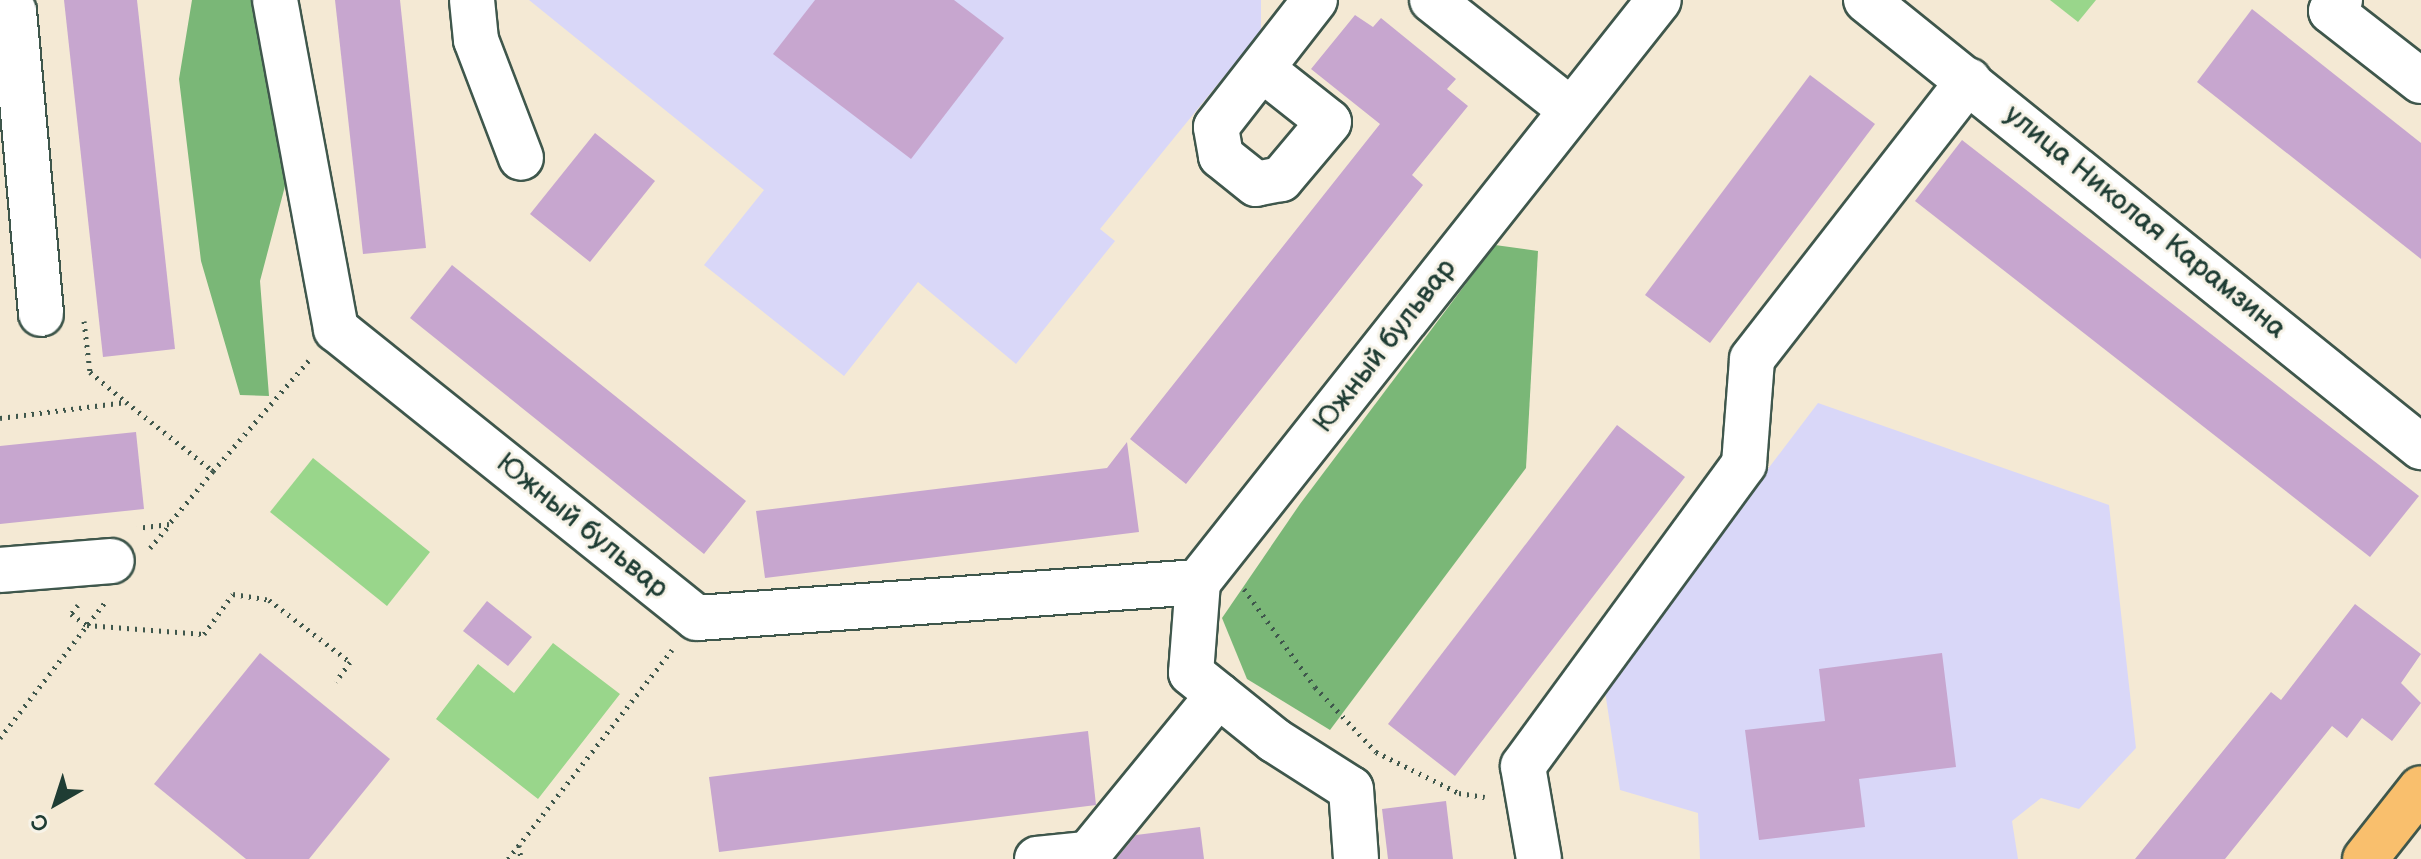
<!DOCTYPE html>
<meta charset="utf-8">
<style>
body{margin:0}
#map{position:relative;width:2421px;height:859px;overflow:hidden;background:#f4e9d4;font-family:"Balsamiq Sans",sans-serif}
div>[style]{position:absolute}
.built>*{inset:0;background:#d9d7f8}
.green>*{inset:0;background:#99d68b}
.forest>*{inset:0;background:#7ab777}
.building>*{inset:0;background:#c7a6cf}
.path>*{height:5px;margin-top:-2.5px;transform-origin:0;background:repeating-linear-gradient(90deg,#3f574c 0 2px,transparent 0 8px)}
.roads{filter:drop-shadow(2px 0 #3f574c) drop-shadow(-2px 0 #3f574c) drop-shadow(0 2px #3f574c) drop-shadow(0 -2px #3f574c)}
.minor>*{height:44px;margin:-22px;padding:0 22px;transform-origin:22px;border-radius:22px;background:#fff}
.major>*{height:44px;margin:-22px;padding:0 22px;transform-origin:22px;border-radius:22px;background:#f9bf6d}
span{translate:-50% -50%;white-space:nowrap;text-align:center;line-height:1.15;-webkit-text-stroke:6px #f7f3e8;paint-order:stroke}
.street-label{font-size:28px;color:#1f3d34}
.north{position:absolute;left:16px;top:763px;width:80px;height:80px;-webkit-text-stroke:6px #f7f3e8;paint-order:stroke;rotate:219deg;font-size:22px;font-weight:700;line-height:32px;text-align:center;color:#1f3d34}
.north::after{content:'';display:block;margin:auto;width:28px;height:36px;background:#1f3d34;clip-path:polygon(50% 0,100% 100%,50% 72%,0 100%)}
</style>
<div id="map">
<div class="built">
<div style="clip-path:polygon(529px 0,1261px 0,1261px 31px,1100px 229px,1115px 241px,1016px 364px,918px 282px,844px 376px,704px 265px,764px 190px)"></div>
<div style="clip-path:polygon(1818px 403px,2109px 505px,2136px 748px,2079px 809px,2041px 798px,2012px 821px,2018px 859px,1700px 859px,1698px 813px,1620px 790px,1604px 685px)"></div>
</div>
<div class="green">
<div style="clip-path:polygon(2050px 0,2096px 0,2078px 22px)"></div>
<div style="clip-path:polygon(313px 458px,430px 552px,387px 606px,270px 512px)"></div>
<div style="clip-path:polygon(553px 643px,620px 694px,538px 799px,436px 719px,478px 664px,514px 693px)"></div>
</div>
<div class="forest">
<div style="clip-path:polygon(192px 0,253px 0,289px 171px,260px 281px,269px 396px,240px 395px,201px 261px,179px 79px)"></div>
<div style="clip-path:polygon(1495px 245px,1538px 251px,1526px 468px,1330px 730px,1247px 679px,1222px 618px,1300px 504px)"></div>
</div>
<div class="building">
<div style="clip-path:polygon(64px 0,137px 0,175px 349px,103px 357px)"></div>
<div style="clip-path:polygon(335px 0,400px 0,426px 248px,363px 254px)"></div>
<div style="clip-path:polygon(815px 0,954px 0,1004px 38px,911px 159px,773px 54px)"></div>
<div style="clip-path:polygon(2252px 9px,2421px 143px,2421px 259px,2197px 82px)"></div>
<div style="clip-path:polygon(1355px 15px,1373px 27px,1381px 18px,1456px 79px,1447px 89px,1468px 106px,1412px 175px,1423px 185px,1186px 484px,1130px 439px,1380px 124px,1311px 69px)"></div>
<div style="clip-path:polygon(1810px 75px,1875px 124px,1710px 343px,1645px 295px)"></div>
<div style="clip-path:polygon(595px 133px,655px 181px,590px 262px,530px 214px)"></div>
<div style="clip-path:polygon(1962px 140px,2419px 496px,2370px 557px,1915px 201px)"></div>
<div style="clip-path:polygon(452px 265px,746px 501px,704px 554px,410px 318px)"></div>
<div style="clip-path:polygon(1617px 425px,1685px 477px,1455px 776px,1388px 724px)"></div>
<div style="clip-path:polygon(136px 432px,144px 509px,0 524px,0 446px)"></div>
<div style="clip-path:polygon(1127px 442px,1139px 532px,765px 578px,756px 511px,1107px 468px)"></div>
<div style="clip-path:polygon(487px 601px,532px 637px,508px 666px,463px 631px)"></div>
<div style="clip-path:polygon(2355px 604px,2421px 654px,2401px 683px,2421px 703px,2392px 741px,2362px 718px,2347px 738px,2332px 726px,2225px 859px,2135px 859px,2271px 692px,2281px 700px)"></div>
<div style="clip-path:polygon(260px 653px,390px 759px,309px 859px,246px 859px,154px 784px)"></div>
<div style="clip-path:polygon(1942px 653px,1956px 767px,1859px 779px,1865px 827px,1759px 840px,1745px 730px,1825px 721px,1819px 669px)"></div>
<div style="clip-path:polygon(1088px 731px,1096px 805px,719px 852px,709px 777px)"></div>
<div style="clip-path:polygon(1446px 801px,1453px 859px,1388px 859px,1382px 809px)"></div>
<div style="clip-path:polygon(1200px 827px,1204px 859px,1116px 859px,1136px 835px)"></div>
</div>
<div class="path">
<div style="left:84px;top:321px;width:51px;rotate:83.3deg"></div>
<div style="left:90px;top:372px;width:47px;rotate:39.8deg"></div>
<div style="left:0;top:418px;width:127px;rotate:-7.2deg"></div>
<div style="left:126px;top:402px;width:111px;rotate:38.4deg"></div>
<div style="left:213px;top:471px;width:69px;rotate:129.7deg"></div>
<div style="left:169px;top:524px;width:32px;rotate:173deg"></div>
<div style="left:213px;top:471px;width:147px;rotate:-49.1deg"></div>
<div style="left:150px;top:548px;width:30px;rotate:-50deg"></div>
<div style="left:1244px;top:589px;width:121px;rotate:54.1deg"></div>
<div style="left:1315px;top:687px;width:89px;rotate:46.8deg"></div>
<div style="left:1376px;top:752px;width:93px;rotate:26.3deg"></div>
<div style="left:1459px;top:793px;width:26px;rotate:9deg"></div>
<div style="left:78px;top:605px;width:11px;rotate:128deg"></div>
<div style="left:71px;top:614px;width:19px;rotate:35deg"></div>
<div style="left:87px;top:625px;width:117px;rotate:4.4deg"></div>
<div style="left:204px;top:634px;width:49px;rotate:-54.1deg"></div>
<div style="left:233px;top:594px;width:36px;rotate:9deg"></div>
<div style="left:269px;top:600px;width:102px;rotate:37.4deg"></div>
<div style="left:350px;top:662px;width:24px;rotate:126deg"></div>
<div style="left:0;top:738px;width:172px;rotate:-52.3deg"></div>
<div style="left:519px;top:845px;width:14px;rotate:82deg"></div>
<div style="left:508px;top:859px;width:266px;rotate:-51.9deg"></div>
</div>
<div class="roads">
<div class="minor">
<div style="left:275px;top:0;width:335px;rotate:79.5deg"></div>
<div style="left:336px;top:329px;width:462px;rotate:38.7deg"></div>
<div style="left:697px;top:618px;width:502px;rotate:-4.11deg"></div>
<div style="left:1198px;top:582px;width:91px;rotate:94.4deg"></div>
<div style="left:1191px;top:673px;width:107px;rotate:38.9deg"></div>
<div style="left:1274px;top:740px;width:91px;rotate:32.5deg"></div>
<div style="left:1351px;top:789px;width:70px;rotate:85.9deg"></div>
<div style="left:472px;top:0;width:40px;rotate:84.3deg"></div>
<div style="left:476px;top:40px;width:126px;rotate:69.1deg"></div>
<div style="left:1432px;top:0;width:177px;rotate:38.4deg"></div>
<div style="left:1866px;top:0;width:713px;rotate:38.85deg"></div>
<div style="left:2340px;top:0;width:14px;rotate:129deg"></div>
<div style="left:2331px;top:11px;width:114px;rotate:37.9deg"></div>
<div style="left:14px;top:11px;width:304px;rotate:84.9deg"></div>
<div style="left:1262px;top:69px;width:85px;rotate:38.3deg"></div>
<div style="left:1329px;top:122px;width:75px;rotate:130.1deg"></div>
<div style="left:1281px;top:179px;width:25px;rotate:169deg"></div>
<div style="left:1256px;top:184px;width:45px;rotate:-141.3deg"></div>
<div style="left:1221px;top:156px;width:29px;rotate:-100deg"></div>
<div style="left:1216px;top:127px;width:161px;rotate:-52.1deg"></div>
<div style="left:0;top:570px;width:112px;rotate:-4.6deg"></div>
<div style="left:1198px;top:582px;width:742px;rotate:-51.62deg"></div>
<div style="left:1037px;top:859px;width:47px;rotate:-6.1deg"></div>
<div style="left:1084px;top:859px;width:212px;rotate:-50.7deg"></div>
<div style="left:1539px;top:859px;width:94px;rotate:-99.8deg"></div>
<div style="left:1523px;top:766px;width:374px;rotate:-53.8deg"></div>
<div style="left:1744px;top:464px;width:105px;rotate:-85.6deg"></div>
<div style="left:1752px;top:359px;width:353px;rotate:-52.1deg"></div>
</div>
<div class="major">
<div style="left:2365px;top:859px;width:90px;rotate:-51.7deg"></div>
</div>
</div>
<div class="street-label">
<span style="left:2145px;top:222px;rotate:39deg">улица Николая Карамзина</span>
<span style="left:1385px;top:346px;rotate:-52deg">Южный бульвар</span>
<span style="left:582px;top:526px;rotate:39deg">Южный бульвар</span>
</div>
<div class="north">С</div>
</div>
